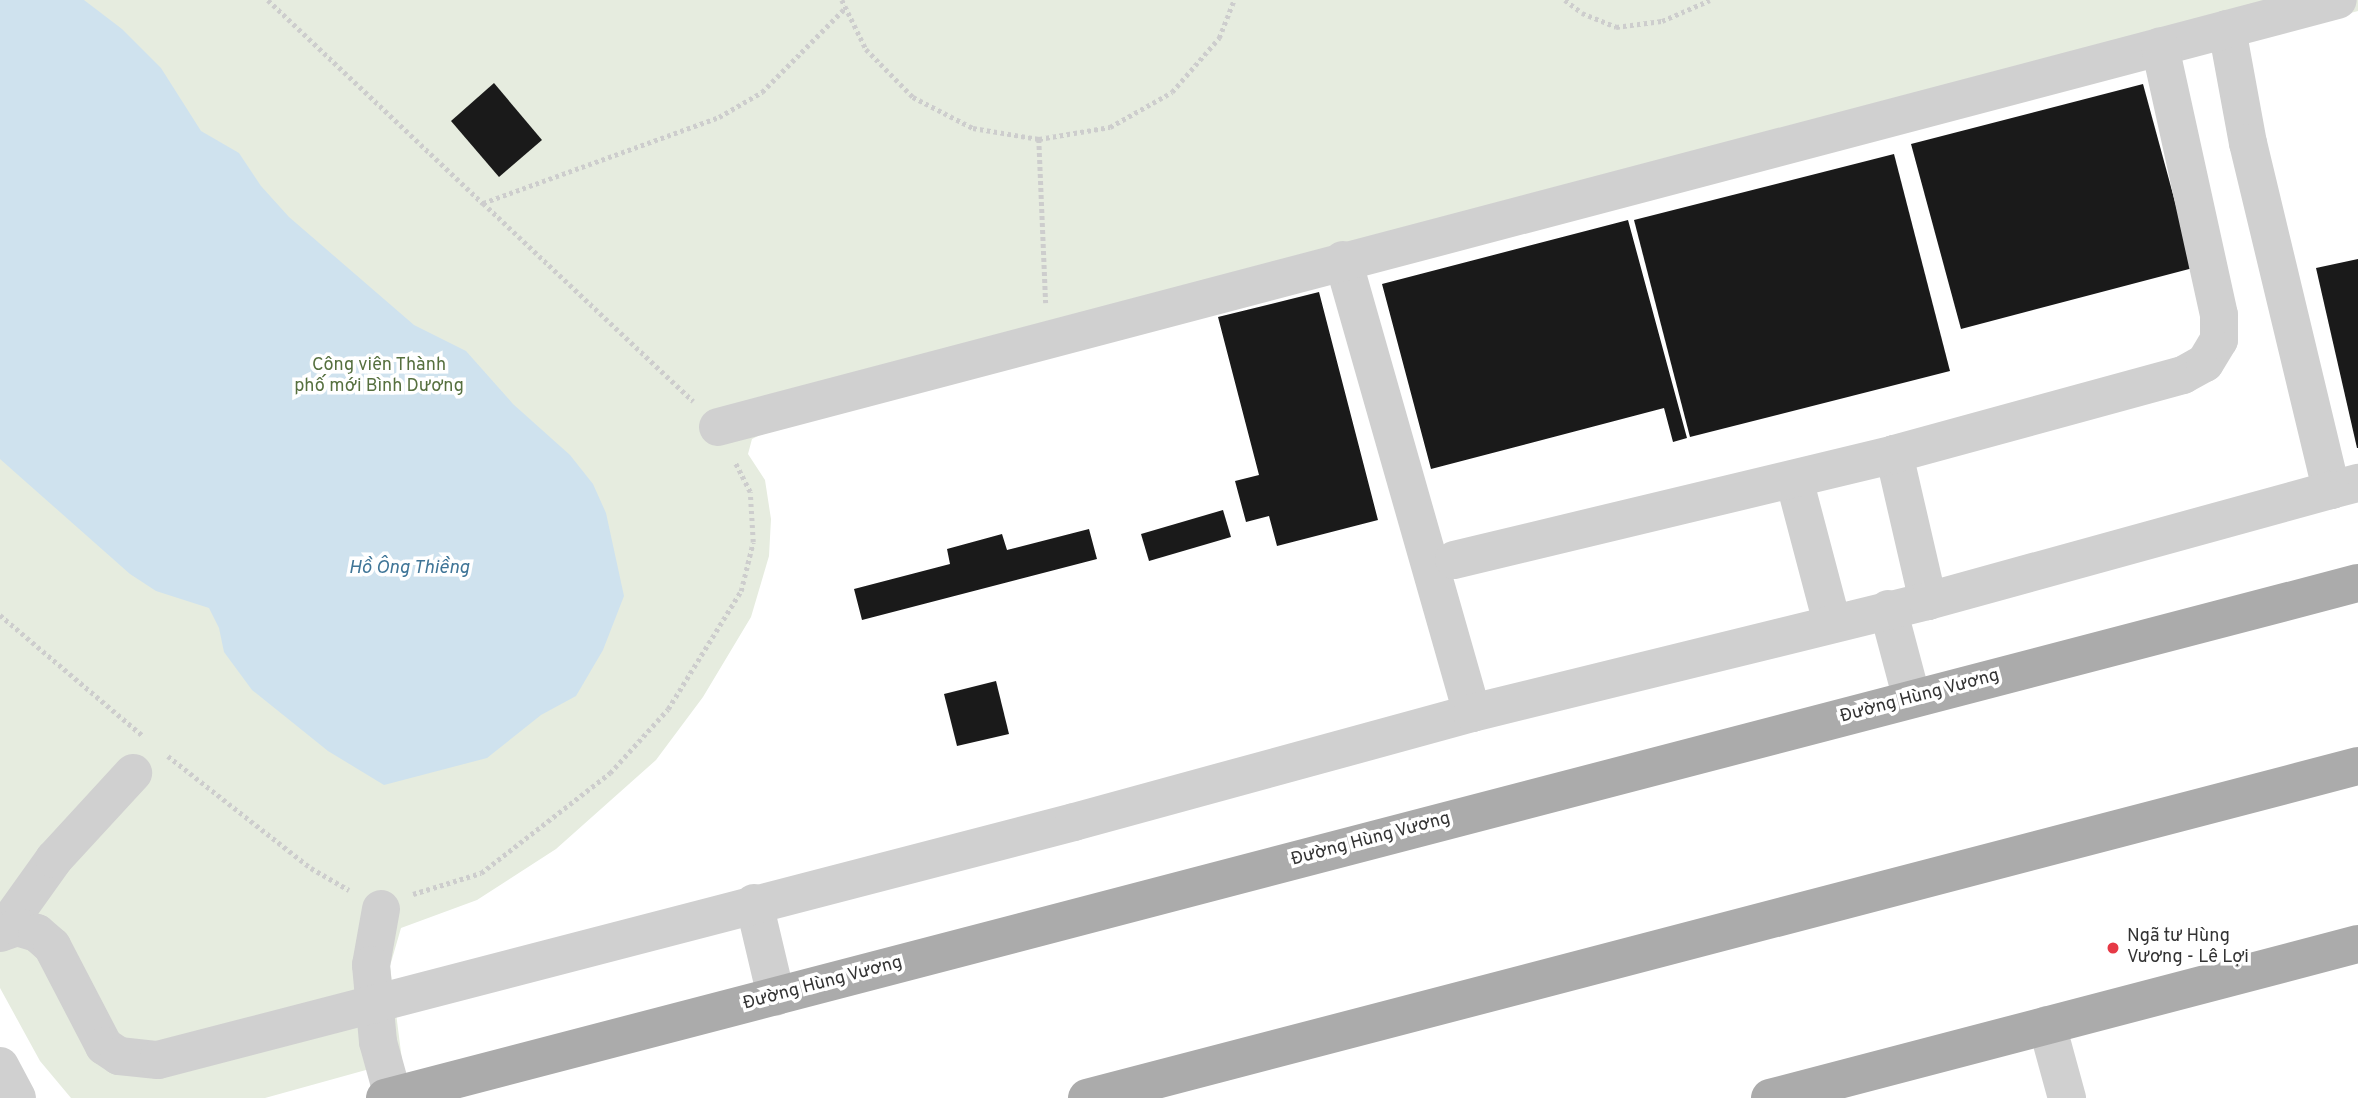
<!DOCTYPE html>
<meta charset="utf-8">
<style>
body{margin:0}
#map{position:relative;width:2358px;height:1098px;overflow:hidden;background:#fff;font-family:Overpass,sans-serif}
div>[style]{position:absolute}
.green>*{inset:0;background:#e6ecdf}
.water>*{inset:0;background:#cfe2ee}
.building>*{inset:0;background:#1a1a1a}
.path>*{height:4.5px;margin-top:-2.25px;transform-origin:0;background:repeating-linear-gradient(90deg,#cdcdcd 0 3.5px,transparent 0 7px)}
.minor>*{height:38px;margin:-19px;padding:0 19px;transform-origin:19px;border-radius:19px;background:#d0d0d0}
.major>*{height:38px;margin:-19px;padding:0 19px;transform-origin:19px;border-radius:19px;background:#ababab}
.dots>*{width:19px;height:19px;translate:-50% -50%;box-sizing:border-box;border:4px solid #fff;border-radius:50%}
span{translate:-50% -50%;white-space:nowrap;text-align:center;line-height:1.15;-webkit-text-stroke:7px #fff;paint-order:stroke}
.park-label{font-size:18px;color:#56703f}
.street-label{font-size:18px;color:#333}
.poi-label{font-size:18px;color:#333}
.left{translate:0 -50%;text-align:left}
.water-label{font-size:19px;color:#3f7597;font-style:italic}
</style>
<div id="map">
<div class="green">
<div style="clip-path:polygon(0 0,2358px 0,2358px 11px,772px 429px,752px 439px,748px 454px,765px 480px,771px 519px,769px 556px,751px 617px,703px 697px,656px 760px,556px 849px,477px 900px,401px 928px,390px 966px,402px 1060px,265px 1098px,71px 1098px,40px 1061px,0 988px)"></div>
</div>
<div class="water">
<div style="clip-path:polygon(0 0,84px 0,122px 29px,161px 68px,201px 131px,239px 153px,261px 186px,289px 217px,414px 325px,466px 351px,513px 404px,570px 455px,593px 484px,606px 513px,624px 596px,603px 650px,576px 696px,541px 715px,487px 758px,384px 785px,328px 751px,252px 690px,224px 652px,219px 628px,209px 608px,156px 591px,130px 574px,0 459px)"></div>
</div>
<div class="building">
<div style="clip-path:polygon(494px 83px,542px 140px,499px 177px,451px 121px)"></div>
<div style="clip-path:polygon(2143px 84px,2193px 268px,1961px 329px,1911px 144px)"></div>
<div style="clip-path:polygon(1894px 154px,1950px 371px,1690px 437px,1634px 220px)"></div>
<div style="clip-path:polygon(1628px 220px,1687px 438px,1673px 442px,1664px 408px,1431px 469px,1382px 284px)"></div>
<div style="clip-path:polygon(2358px 259px,2358px 448px,2357px 448px,2316px 268px)"></div>
<div style="clip-path:polygon(1319px 292px,1378px 520px,1277px 546px,1269px 516px,1246px 522px,1235px 481px,1259px 475px,1218px 317px)"></div>
<div style="clip-path:polygon(1223px 510px,1231px 537px,1149px 561px,1141px 534px)"></div>
<div style="clip-path:polygon(1089px 529px,1097px 559px,862px 620px,854px 589px,950px 564px,947px 549px,1002px 534px,1007px 550px)"></div>
<div style="clip-path:polygon(996px 681px,1009px 734px,957px 746px,944px 694px)"></div>
</div>
<div class="path">
<div style="left:268px;top:0;width:296px;rotate:43.4deg"></div>
<div style="left:483px;top:203px;width:251px;rotate:-20deg"></div>
<div style="left:719px;top:117px;width:50px;rotate:-30.2deg"></div>
<div style="left:762px;top:92px;width:120px;rotate:-45.3deg"></div>
<div style="left:842px;top:0;width:55px;rotate:63.9deg"></div>
<div style="left:866px;top:49px;width:67px;rotate:45.6deg"></div>
<div style="left:913px;top:97px;width:68px;rotate:27.3deg"></div>
<div style="left:973px;top:128px;width:67px;rotate:9.5deg"></div>
<div style="left:1039px;top:139px;width:72px;rotate:-9.6deg"></div>
<div style="left:1110px;top:127px;width:71px;rotate:-29.4deg"></div>
<div style="left:1172px;top:92px;width:72px;rotate:-49deg"></div>
<div style="left:1219px;top:38px;width:41px;rotate:-68.5deg"></div>
<div style="left:1565px;top:0;width:21px;rotate:37deg"></div>
<div style="left:1582px;top:13px;width:37px;rotate:22deg"></div>
<div style="left:1616px;top:27px;width:46px;rotate:-7.4deg"></div>
<div style="left:1662px;top:21px;width:52px;rotate:-23.6deg"></div>
<div style="left:1039px;top:139px;width:164px;rotate:87.6deg"></div>
<div style="left:483px;top:203px;width:289px;rotate:43.3deg"></div>
<div style="left:0;top:615px;width:186px;rotate:40.2deg"></div>
<div style="left:168px;top:756px;width:182px;rotate:38.1deg"></div>
<div style="left:311px;top:868px;width:44px;rotate:30.1deg"></div>
<div style="left:413px;top:894px;width:71px;rotate:-17.2deg"></div>
<div style="left:481px;top:873px;width:163px;rotate:-37.8deg"></div>
<div style="left:610px;top:773px;width:86px;rotate:-47.8deg"></div>
<div style="left:668px;top:709px;width:139px;rotate:-58.3deg"></div>
<div style="left:741px;top:591px;width:50px;rotate:-76.2deg"></div>
<div style="left:753px;top:542px;width:50px;rotate:-93.4deg"></div>
<div style="left:750px;top:492px;width:34px;rotate:-117deg"></div>
</div>
<div class="minor">
<div style="left:2227px;top:29px;width:116px;rotate:79.6deg"></div>
<div style="left:2248px;top:143px;width:357px;rotate:76.5deg"></div>
<div style="left:2331px;top:490px;width:28px;rotate:-15deg"></div>
<div style="left:1343px;top:260px;width:471px;rotate:74.1deg"></div>
<div style="left:718px;top:427px;width:1675px;rotate:-14.77deg"></div>
<div style="left:1894px;top:454px;width:151px;rotate:77deg"></div>
<div style="left:1794px;top:479px;width:149px;rotate:75.2deg"></div>
<div style="left:1454px;top:560px;width:453px;rotate:-13.5deg"></div>
<div style="left:1894px;top:454px;width:300px;rotate:-15.3deg"></div>
<div style="left:2183px;top:375px;width:25px;rotate:-29deg"></div>
<div style="left:2205px;top:363px;width:27px;rotate:-59deg"></div>
<div style="left:2219px;top:340px;width:25px;rotate:-90deg"></div>
<div style="left:2219px;top:315px;width:275px;rotate:-102.4deg"></div>
<div style="left:1888px;top:609px;width:93px;rotate:75.1deg"></div>
<div style="left:754px;top:903px;width:96px;rotate:76.7deg"></div>
<div style="left:381px;top:909px;width:57px;rotate:100.1deg"></div>
<div style="left:371px;top:965px;width:77px;rotate:84.8deg"></div>
<div style="left:378px;top:1042px;width:56px;rotate:74.5deg"></div>
<div style="left:2px;top:932px;width:90px;rotate:-54.5deg"></div>
<div style="left:54px;top:859px;width:117px;rotate:-47.4deg"></div>
<div style="left:0;top:933px;width:18px;rotate:-19deg"></div>
<div style="left:17px;top:927px;width:21px;rotate:17deg"></div>
<div style="left:37px;top:933px;width:20px;rotate:41deg"></div>
<div style="left:52px;top:946px;width:113px;rotate:62.5deg"></div>
<div style="left:104px;top:1046px;width:18px;rotate:34deg"></div>
<div style="left:119px;top:1056px;width:39px;rotate:6deg"></div>
<div style="left:158px;top:1060px;width:946px;rotate:-14.56deg"></div>
<div style="left:1074px;top:822px;width:413px;rotate:-15.3deg"></div>
<div style="left:1472px;top:713px;width:470px;rotate:-13.8deg"></div>
<div style="left:1928px;top:601px;width:418px;rotate:-15.4deg"></div>
<div style="left:2047px;top:1025px;width:76px;rotate:74.7deg"></div>
<div style="left:0;top:1066px;width:36px;rotate:62deg"></div>
</div>
<div class="major">
<div style="left:385px;top:1098px;width:2039px;rotate:-14.63deg"></div>
<div style="left:1087px;top:1098px;width:1314px;rotate:-14.64deg"></div>
<div style="left:1770px;top:1098px;width:608px;rotate:-14.68deg"></div>
</div>
<div class="dots">
<div style="left:2113px;top:948px;background:#e63946"></div>
</div>
<div class="park-label">
<span style="left:379px;top:377px">Công viên Thành<br>phố mới Bình Dương</span>
</div>
<div class="street-label">
<span style="left:1920px;top:697px;rotate:-15deg">Đường Hùng Vương</span>
<span style="left:1371px;top:840px;rotate:-15deg">Đường Hùng Vương</span>
<span style="left:823px;top:984px;rotate:-15deg">Đường Hùng Vương</span>
</div>
<div class="poi-label">
<span class="left" style="left:2127px;top:948px">Ngã tư Hùng<br>Vương - Lê Lợi</span>
</div>
<div class="water-label">
<span style="left:409px;top:569px">Hồ Ông Thiềng</span>
</div>
</div>
